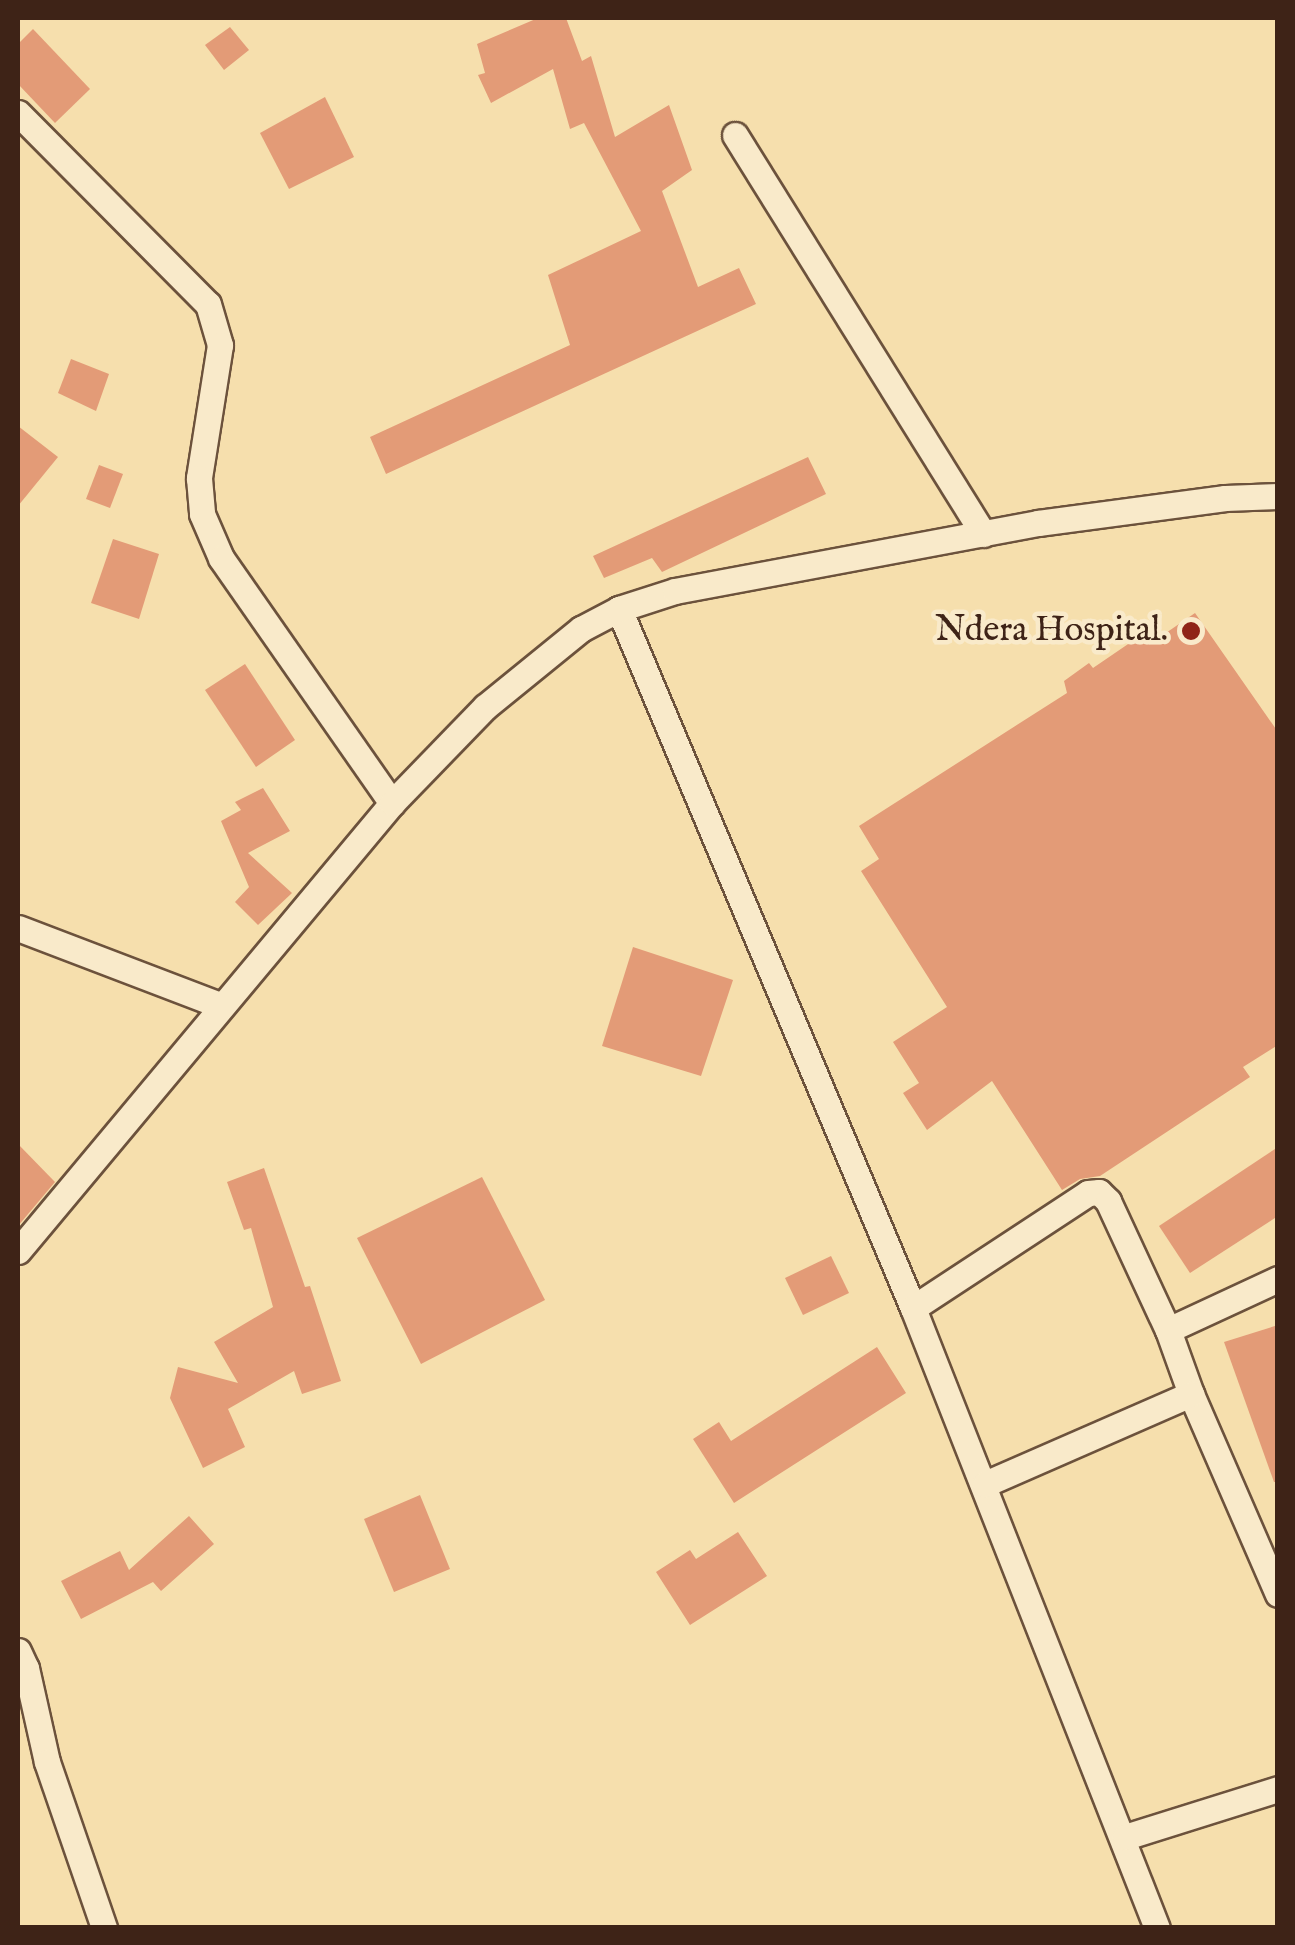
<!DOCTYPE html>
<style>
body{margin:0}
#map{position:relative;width:1295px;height:1945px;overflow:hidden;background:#f6dfad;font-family:"IM FELL English",serif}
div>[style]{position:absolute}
.building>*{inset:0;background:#e39b77}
.roads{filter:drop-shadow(2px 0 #6c523c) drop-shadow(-2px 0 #6c523c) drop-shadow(0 2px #6c523c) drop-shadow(0 -2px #6c523c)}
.street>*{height:25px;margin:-12.5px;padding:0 12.5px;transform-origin:12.5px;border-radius:12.5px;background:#f9eaca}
.dots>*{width:28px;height:28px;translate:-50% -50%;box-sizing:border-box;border:5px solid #f9eaca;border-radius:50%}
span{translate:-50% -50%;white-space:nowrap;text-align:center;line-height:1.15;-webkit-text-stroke:9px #f9eaca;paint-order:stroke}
.poi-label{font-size:35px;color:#3e2317}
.right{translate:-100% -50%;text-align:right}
.frame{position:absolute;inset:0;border:20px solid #3e2317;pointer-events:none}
</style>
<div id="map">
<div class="building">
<div style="clip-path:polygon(538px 18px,566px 18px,582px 61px,591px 56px,615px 137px,669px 105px,692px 170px,662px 191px,698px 287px,739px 268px,756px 304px,386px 474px,370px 437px,570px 345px,548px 275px,641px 231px,584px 123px,570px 129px,553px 69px,491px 103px,478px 75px,485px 73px,477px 44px)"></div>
<div style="clip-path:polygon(230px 27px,249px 50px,224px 70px,205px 45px)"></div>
<div style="clip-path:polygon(33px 29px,90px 89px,55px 123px,18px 84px,18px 44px)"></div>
<div style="clip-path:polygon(325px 97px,354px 157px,289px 189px,260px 133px)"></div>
<div style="clip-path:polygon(71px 359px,109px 374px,96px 411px,58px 393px)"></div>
<div style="clip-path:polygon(18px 426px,58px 457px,18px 506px)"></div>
<div style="clip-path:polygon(808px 457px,826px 494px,662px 572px,652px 558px,604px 578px,593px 556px)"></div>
<div style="clip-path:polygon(99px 465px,123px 474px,110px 508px,86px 499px)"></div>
<div style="clip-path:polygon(113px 539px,159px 554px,139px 619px,91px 603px)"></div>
<div style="clip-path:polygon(1195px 613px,1278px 732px,1278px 1045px,1243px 1067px,1250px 1077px,1100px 1176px,1080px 1179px,1062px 1190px,992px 1081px,927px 1130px,903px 1093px,919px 1083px,893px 1042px,947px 1007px,861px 871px,879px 859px,859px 826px,1067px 693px,1064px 681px,1089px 663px,1093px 668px,1156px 625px,1163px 635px)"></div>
<div style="clip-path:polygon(245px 664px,295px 740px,256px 767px,205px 690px)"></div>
<div style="clip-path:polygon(263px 788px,290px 831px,248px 853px,292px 893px,258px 925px,235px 902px,249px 887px,221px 821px,241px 810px,235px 802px)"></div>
<div style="clip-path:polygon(633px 947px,733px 980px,701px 1076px,602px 1046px)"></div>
<div style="clip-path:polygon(18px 1144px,55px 1182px,18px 1226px)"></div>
<div style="clip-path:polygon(1278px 1147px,1278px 1216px,1190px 1273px,1159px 1226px)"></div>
<div style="clip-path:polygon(264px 1168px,305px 1287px,310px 1286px,341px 1381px,302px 1394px,294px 1371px,228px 1409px,245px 1447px,203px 1468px,170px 1398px,178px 1367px,238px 1383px,214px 1342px,273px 1307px,251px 1228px,244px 1230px,227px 1182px)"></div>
<div style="clip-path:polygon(482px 1177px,545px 1300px,421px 1364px,357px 1238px)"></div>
<div style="clip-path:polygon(831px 1256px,849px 1293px,803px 1315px,785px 1278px)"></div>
<div style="clip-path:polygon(1278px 1325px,1278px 1482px,1274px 1482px,1224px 1342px)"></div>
<div style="clip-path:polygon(877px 1347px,906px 1393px,734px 1503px,693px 1439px,719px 1422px,731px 1441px)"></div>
<div style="clip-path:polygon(420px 1495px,450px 1569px,394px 1592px,364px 1519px)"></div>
<div style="clip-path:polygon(189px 1516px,214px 1544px,161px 1591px,153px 1582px,81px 1619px,61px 1581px,120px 1551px,129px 1570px)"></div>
<div style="clip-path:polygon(738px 1532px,767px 1576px,690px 1625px,656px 1572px,690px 1550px,696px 1559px)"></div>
</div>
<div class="roads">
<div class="street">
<div style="left:18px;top:113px;width:269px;rotate:45.2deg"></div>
<div style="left:208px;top:304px;width:43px;rotate:73.7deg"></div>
<div style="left:220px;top:345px;width:135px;rotate:99deg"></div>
<div style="left:199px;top:478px;width:36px;rotate:85deg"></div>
<div style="left:202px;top:514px;width:48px;rotate:66.6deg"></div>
<div style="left:221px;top:558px;width:299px;rotate:55.1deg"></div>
<div style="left:735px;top:135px;width:470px;rotate:58.1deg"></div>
<div style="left:619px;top:609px;width:758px;rotate:67.19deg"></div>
<div style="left:913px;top:1308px;width:666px;rotate:68.52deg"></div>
<div style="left:18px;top:928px;width:218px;rotate:20.9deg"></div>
<div style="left:18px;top:1251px;width:584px;rotate:-50.14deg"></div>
<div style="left:392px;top:803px;width:134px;rotate:-45.9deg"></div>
<div style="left:485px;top:707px;width:124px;rotate:-39.1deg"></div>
<div style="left:581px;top:629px;width:43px;rotate:-27.8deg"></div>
<div style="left:619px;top:609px;width:59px;rotate:-17.8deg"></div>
<div style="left:675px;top:591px;width:369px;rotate:-10.6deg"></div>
<div style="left:1038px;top:523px;width:189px;rotate:-7.6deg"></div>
<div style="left:1225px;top:498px;width:53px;rotate:-2.2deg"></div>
<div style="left:913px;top:1308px;width:209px;rotate:-33.3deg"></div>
<div style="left:1088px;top:1193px;width:11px;rotate:-5deg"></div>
<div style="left:1099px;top:1192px;width:13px;rotate:45deg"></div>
<div style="left:1108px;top:1201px;width:142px;rotate:65.1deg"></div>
<div style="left:1168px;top:1330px;width:68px;rotate:70.2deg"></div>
<div style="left:1191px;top:1394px;width:218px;rotate:66.5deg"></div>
<div style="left:1168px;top:1330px;width:121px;rotate:-24.9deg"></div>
<div style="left:985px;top:1484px;width:225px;rotate:-23.6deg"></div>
<div style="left:18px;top:1651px;width:19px;rotate:65deg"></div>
<div style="left:26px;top:1668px;width:96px;rotate:77.4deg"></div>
<div style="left:47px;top:1762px;width:176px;rotate:71deg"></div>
<div style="left:1125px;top:1837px;width:160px;rotate:-17.4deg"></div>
</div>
</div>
<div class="dots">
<div style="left:1191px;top:631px;background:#8f2418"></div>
</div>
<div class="poi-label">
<span class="right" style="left:1168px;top:631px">Ndera Hospital.</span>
</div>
<div class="frame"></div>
</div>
